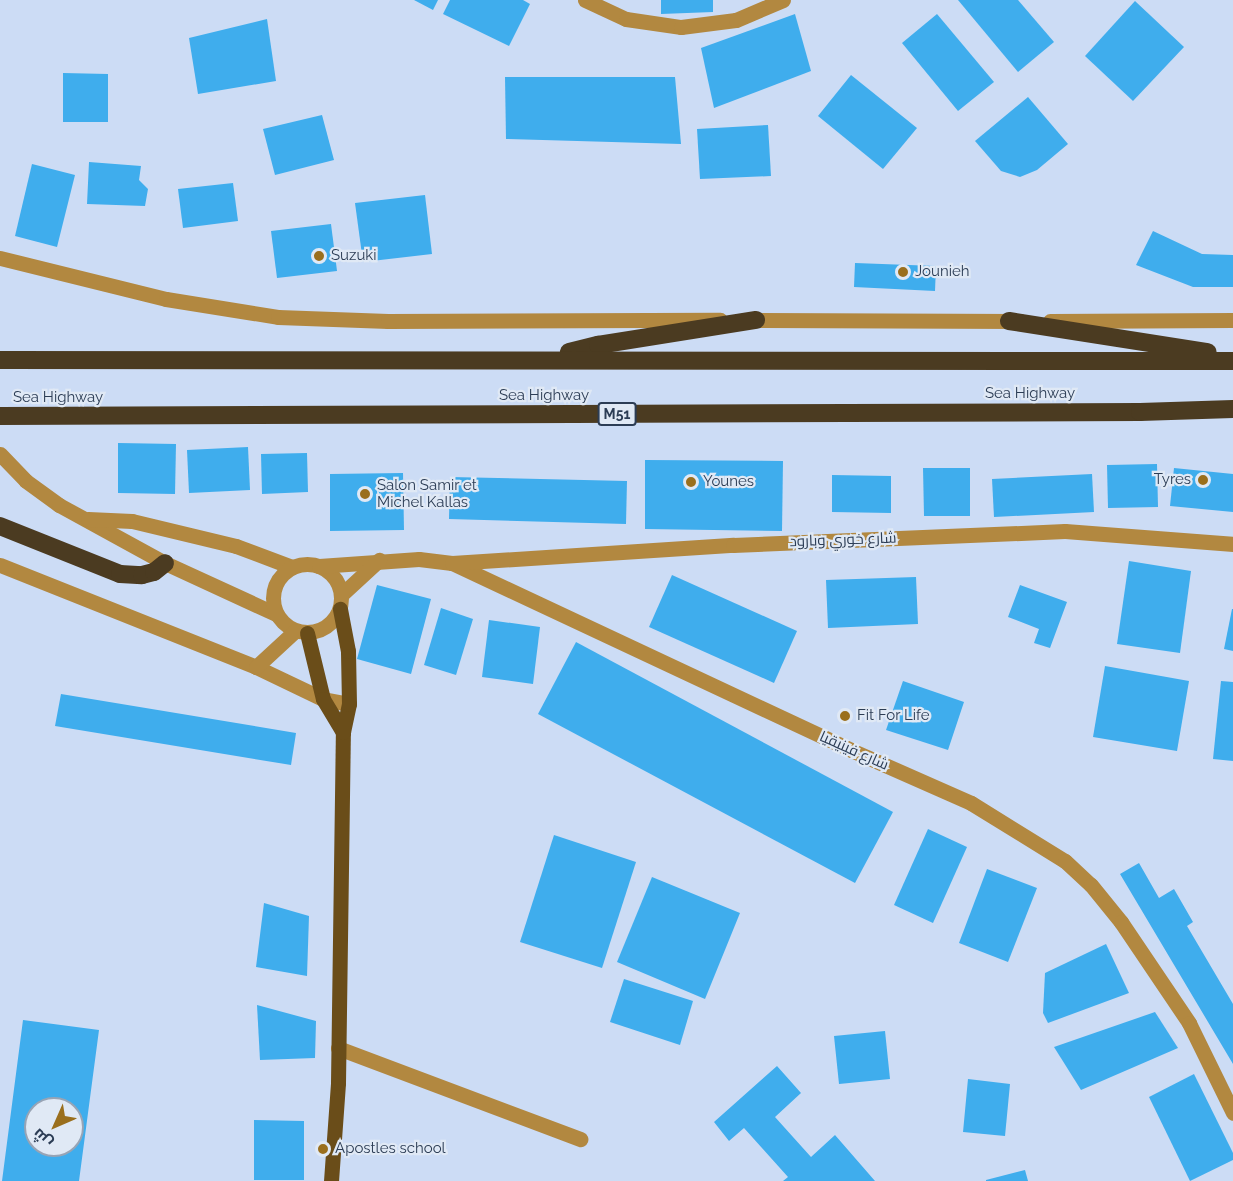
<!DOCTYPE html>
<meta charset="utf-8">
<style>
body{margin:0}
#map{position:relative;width:1233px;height:1181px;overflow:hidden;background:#ccdcf5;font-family:Raleway,Cairo,sans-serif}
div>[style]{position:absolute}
.building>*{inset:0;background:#3faded}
.minor>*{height:15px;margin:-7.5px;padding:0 7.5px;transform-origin:7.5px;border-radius:7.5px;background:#b28840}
.minor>.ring{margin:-7.5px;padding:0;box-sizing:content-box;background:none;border:15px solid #b28840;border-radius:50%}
.major>*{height:15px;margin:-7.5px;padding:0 7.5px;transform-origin:7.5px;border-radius:7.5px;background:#6a4d19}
.highway>*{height:18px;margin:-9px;padding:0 9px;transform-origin:9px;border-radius:9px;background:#4b3b21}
.dots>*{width:16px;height:16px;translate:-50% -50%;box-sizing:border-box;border:3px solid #e0e9f5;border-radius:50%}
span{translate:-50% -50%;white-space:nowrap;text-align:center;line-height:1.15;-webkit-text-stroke:4.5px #e0e9f5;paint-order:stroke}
.shield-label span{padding:2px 4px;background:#e0e9f5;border:2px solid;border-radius:4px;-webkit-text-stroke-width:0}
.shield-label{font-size:14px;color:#2c3d55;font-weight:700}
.poi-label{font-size:15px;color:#2c3d55}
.left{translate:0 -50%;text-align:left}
.right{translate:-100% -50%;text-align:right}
.street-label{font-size:15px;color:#2c3d55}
.north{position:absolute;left:24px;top:1097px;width:60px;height:60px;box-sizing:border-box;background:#e0e9f5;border:2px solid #98a4b5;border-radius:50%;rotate:225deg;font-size:16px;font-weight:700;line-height:24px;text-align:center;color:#2c3d55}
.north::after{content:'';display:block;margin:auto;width:21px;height:27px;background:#9a6f1d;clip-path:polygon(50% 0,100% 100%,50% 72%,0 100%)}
</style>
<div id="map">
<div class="building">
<div style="clip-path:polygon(414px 0,438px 0,433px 10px)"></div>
<div style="clip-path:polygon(450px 0,523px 0,530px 4px,509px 46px,443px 14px)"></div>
<div style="clip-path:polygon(661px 0,713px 0,713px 12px,661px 14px)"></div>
<div style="clip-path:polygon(958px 0,1018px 0,1054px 42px,1018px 72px)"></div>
<div style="clip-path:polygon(1135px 1px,1184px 47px,1133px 101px,1085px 56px)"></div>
<div style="clip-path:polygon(795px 14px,811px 71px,714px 108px,701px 48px)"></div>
<div style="clip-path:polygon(937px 14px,994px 82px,958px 111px,902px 43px)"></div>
<div style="clip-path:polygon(267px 19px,276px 81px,198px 94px,189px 38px)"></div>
<div style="clip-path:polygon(63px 73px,108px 74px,108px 122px,63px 122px)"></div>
<div style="clip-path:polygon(851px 75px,917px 128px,883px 169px,818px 116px)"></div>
<div style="clip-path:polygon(505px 77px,675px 77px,681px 144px,506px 139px)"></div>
<div style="clip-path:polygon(1028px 97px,1068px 144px,1037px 170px,1020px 177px,1001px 171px,975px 141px)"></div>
<div style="clip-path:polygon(322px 115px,334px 160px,275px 175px,263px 129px)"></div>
<div style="clip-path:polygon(768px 125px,771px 176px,700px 179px,697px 129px)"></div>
<div style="clip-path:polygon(89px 162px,141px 166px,139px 180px,148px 189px,145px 206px,87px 204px)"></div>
<div style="clip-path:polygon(32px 164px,75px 175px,57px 247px,15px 236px)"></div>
<div style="clip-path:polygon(233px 183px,238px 221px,183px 228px,178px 189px)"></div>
<div style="clip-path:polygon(425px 195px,432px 254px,363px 262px,355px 203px)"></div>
<div style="clip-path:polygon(331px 224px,337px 271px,277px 278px,271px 231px)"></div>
<div style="clip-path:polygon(1153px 231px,1202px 254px,1233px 255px,1233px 287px,1193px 287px,1136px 265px)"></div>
<div style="clip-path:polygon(855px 263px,936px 266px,935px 291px,854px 287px)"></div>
<div style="clip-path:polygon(118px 443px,176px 444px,175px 494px,118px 493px)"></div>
<div style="clip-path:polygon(248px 447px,250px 490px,189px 493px,187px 450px)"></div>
<div style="clip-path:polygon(307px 453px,308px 492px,262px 494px,261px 454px)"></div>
<div style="clip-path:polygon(645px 460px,783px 461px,782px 531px,645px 529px)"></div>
<div style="clip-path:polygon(1157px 464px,1158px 507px,1108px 508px,1107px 465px)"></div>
<div style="clip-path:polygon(923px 468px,970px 468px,970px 516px,924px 516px)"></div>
<div style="clip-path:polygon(1174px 468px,1233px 474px,1233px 512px,1170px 506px)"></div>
<div style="clip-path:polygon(403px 473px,404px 530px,330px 531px,330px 474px)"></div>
<div style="clip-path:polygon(1092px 474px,1094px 512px,994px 517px,992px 479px)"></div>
<div style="clip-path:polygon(832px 475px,891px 476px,891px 513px,832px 512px)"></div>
<div style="clip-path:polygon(450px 477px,627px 481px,626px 524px,449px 519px)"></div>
<div style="clip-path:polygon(1129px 561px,1191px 571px,1180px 653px,1117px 644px)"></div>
<div style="clip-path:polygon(672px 575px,797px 631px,774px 683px,649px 627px)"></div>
<div style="clip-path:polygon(916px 577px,918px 624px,828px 628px,826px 580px)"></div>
<div style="clip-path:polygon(377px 585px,431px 599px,411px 674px,357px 659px)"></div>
<div style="clip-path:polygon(1020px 585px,1067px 602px,1050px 648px,1034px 643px,1039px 629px,1008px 617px)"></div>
<div style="clip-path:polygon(441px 608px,473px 619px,456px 675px,424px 665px)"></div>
<div style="clip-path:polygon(1232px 609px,1233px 609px,1233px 651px,1224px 649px)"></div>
<div style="clip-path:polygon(489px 620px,540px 627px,533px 684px,482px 677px)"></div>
<div style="clip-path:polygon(576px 642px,893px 812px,855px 883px,538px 714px)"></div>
<div style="clip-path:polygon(1105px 666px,1189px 681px,1177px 751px,1093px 737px)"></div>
<div style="clip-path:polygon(903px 681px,964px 702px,948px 750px,886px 730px)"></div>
<div style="clip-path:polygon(1221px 681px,1233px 682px,1233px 761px,1213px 759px)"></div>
<div style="clip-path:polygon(61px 694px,296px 733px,291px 765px,55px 726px)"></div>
<div style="clip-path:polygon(928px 829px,967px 847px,933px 923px,894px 905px)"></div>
<div style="clip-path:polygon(554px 835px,636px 862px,602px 968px,520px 942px)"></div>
<div style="clip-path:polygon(1139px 863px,1159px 898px,1174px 889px,1193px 922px,1187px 926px,1233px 1004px,1233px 1064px,1120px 874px)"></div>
<div style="clip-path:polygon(987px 869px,1037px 888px,1008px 962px,959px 943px)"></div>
<div style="clip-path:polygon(652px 877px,740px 913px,705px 999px,617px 962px)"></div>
<div style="clip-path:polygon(264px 903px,309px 916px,307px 976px,256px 967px)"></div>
<div style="clip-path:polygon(1106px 944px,1129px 993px,1048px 1023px,1043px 1013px,1045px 973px)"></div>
<div style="clip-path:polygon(624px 979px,693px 1001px,680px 1045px,610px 1022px)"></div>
<div style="clip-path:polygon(257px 1005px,316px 1021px,315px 1058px,260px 1060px)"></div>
<div style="clip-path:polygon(1155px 1012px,1178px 1048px,1081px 1090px,1054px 1047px)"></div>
<div style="clip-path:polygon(evenodd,23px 1020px,99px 1030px,79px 1181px,2px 1181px,23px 1020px,36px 1109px,72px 1109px,72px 1145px,36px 1145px,36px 1109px)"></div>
<div style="clip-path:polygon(885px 1031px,890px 1079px,839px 1084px,834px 1036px)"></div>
<div style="clip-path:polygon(777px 1066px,801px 1093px,775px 1117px,811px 1157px,835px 1135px,875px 1181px,783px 1181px,788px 1177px,744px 1128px,729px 1141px,714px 1122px)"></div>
<div style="clip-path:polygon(1194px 1074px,1233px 1153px,1233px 1160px,1190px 1181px,1149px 1097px)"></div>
<div style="clip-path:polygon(968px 1079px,1010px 1084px,1005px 1136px,963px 1132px)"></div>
<div style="clip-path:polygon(254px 1120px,304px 1121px,304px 1180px,254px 1180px)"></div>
<div style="clip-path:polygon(1025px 1170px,1028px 1181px,986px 1181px,986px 1180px)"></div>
</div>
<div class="minor">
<div style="left:585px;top:0;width:45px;rotate:24.9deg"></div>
<div style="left:626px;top:19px;width:56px;rotate:8.3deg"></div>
<div style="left:681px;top:27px;width:55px;rotate:-7.3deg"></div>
<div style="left:736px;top:20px;width:51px;rotate:-23.1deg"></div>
<div style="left:0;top:258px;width:171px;rotate:13.9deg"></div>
<div style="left:166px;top:299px;width:113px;rotate:9.1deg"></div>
<div style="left:278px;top:317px;width:110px;rotate:2.1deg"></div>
<div style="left:388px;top:321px;width:332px;rotate:-0.2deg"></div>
<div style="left:744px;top:320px;width:276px;rotate:0.2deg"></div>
<div style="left:1050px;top:321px;width:183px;rotate:-0.3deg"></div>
<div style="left:0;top:454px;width:37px;rotate:46deg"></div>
<div style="left:26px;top:481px;width:41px;rotate:36deg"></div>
<div style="left:59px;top:505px;width:121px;rotate:28.7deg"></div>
<div style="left:165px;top:563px;width:122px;rotate:24.7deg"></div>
<div style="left:88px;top:519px;width:44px;rotate:2.6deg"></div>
<div style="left:132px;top:521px;width:107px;rotate:13.5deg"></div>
<div style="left:236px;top:546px;width:60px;rotate:20.6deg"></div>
<div style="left:452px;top:563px;width:441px;rotate:25.1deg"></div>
<div style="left:851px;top:750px;width:131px;rotate:23.8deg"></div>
<div style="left:971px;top:803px;width:110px;rotate:31.7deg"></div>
<div style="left:1065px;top:861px;width:35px;rotate:43deg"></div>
<div style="left:1091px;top:885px;width:48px;rotate:51deg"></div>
<div style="left:1121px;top:922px;width:122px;rotate:56deg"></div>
<div style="left:1189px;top:1023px;width:100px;rotate:63.9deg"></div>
<div class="ring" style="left:273px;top:564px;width:53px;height:53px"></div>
<div style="left:0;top:565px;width:276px;rotate:21.7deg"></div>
<div style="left:256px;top:667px;width:74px;rotate:25.5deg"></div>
<div style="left:323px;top:699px;width:26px;rotate:11deg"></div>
<div style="left:319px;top:566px;width:100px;rotate:-4deg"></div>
<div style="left:419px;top:559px;width:33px;rotate:7deg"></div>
<div style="left:452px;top:563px;width:282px;rotate:-3.7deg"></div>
<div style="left:733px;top:545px;width:332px;rotate:-2.4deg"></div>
<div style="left:1065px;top:531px;width:169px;rotate:4.4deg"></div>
<div style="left:341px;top:595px;width:52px;rotate:-42.6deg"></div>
<div style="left:256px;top:667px;width:53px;rotate:-42.7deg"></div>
<div style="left:338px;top:1048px;width:259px;rotate:20.6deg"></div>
</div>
<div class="major">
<div style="left:307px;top:633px;width:68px;rotate:76.4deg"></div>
<div style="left:323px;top:699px;width:39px;rotate:59deg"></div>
<div style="left:331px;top:1181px;width:98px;rotate:-85.9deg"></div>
<div style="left:338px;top:1083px;width:351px;rotate:-89.2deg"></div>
<div style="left:343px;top:732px;width:29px;rotate:-78deg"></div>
<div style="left:349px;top:704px;width:53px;rotate:-91.1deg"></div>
<div style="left:348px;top:651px;width:43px;rotate:-100.8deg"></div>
</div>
<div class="highway">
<div style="left:1009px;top:321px;width:201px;rotate:8.9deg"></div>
<div style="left:569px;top:352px;width:30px;rotate:-14deg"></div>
<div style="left:598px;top:345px;width:160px;rotate:-9deg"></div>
<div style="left:0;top:360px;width:1233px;rotate:0.05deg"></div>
<div style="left:0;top:416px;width:1140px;rotate:-0.2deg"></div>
<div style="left:1140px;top:412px;width:93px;rotate:-1.8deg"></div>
<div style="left:0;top:526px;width:129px;rotate:21.8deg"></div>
<div style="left:120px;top:574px;width:22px;rotate:3deg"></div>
<div style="left:142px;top:575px;width:12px;rotate:-14deg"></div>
<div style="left:154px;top:572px;width:14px;rotate:-39deg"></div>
</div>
<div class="dots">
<div style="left:319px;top:256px;background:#9a6f1d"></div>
<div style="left:903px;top:272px;background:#9a6f1d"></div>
<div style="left:1203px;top:480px;background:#9a6f1d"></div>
<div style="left:691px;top:482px;background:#9a6f1d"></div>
<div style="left:365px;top:494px;background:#9a6f1d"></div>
<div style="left:845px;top:716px;background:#9a6f1d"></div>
<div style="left:323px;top:1149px;background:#9a6f1d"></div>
</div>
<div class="shield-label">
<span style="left:617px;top:414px">M51</span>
</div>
<div class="poi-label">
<span class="left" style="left:331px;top:256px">Suzuki</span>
<span class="left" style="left:915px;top:272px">Jounieh</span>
<span class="right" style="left:1191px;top:480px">Tyres</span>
<span class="left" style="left:703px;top:482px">Younes</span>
<span class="left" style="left:377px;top:494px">Salon Samir et<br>Michel Kallas</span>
<span class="left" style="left:857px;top:716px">Fit For Life</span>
<span class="left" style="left:335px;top:1149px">Apostles school</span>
</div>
<div class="street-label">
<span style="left:1030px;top:394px">Sea Highway</span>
<span style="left:544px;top:396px">Sea Highway</span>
<span style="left:58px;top:398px">Sea Highway</span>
<span style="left:843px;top:540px;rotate:-2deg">شارع خوري وبارود</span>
<span style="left:854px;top:751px;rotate:24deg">شارع فينيقيا</span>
</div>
<div class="north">ش</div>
</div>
